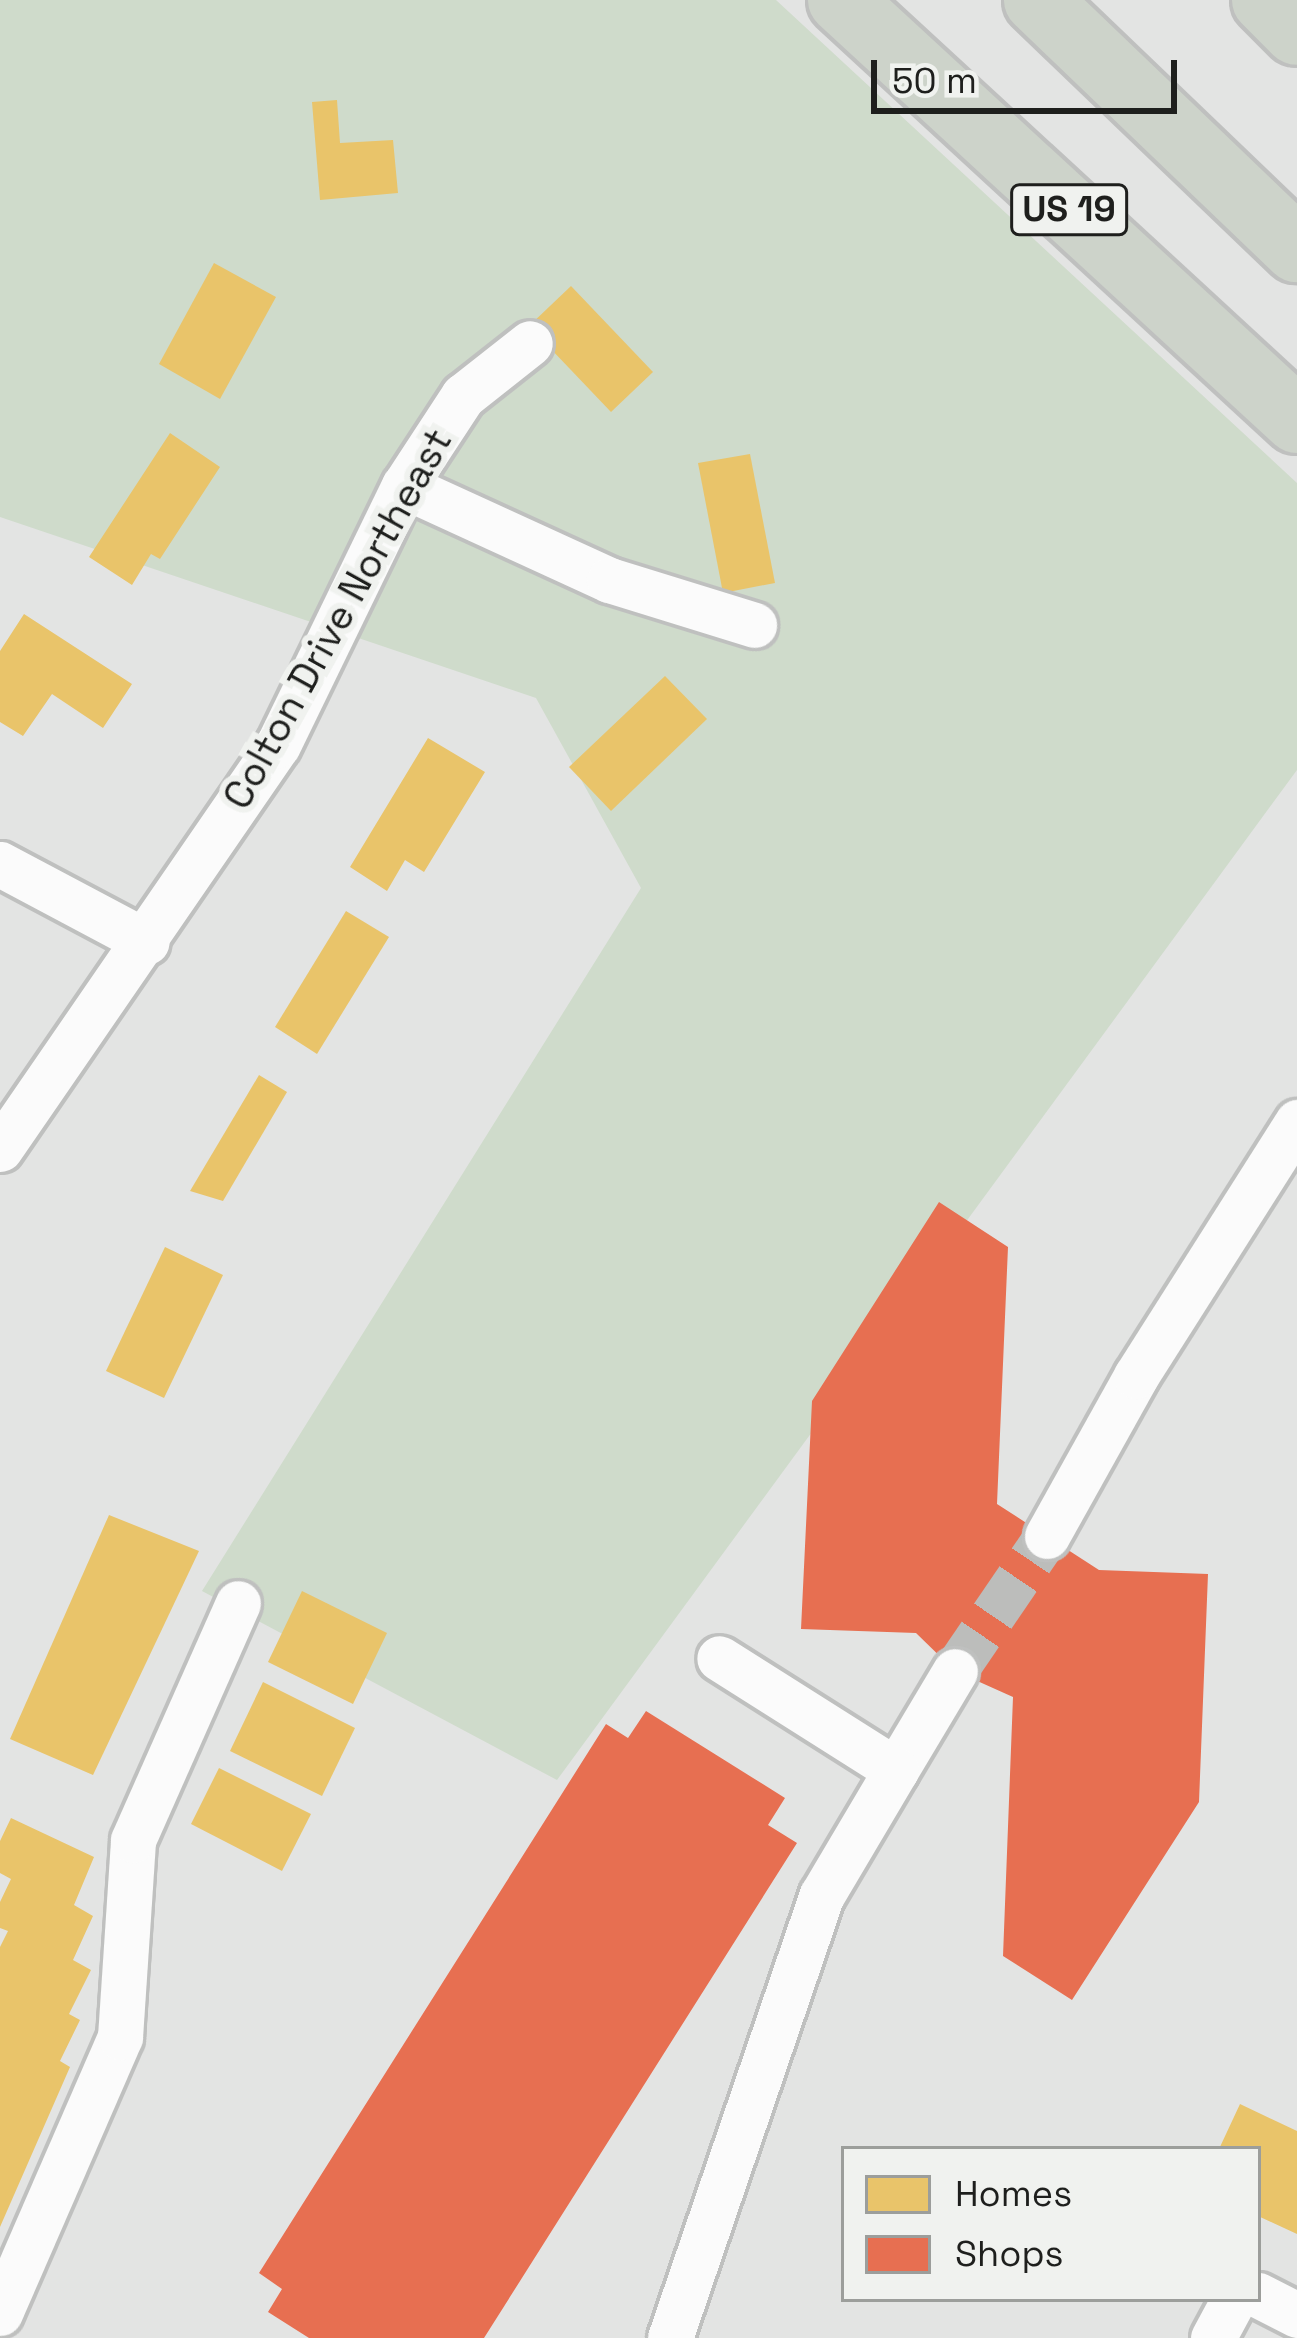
<!DOCTYPE html>
<style>
body{margin:0}
#map{position:relative;width:1297px;height:2338px;overflow:hidden;background:#e3e4e3;font-family:"Space Grotesk",sans-serif}
div>[style]{position:absolute}
.green>*{inset:0;background:#cfdbcb}
.homes>*{inset:0;background:#e9c46a}
.shops>*{inset:0;background:#e76f51}
.minor-tunnel>*{height:45px;margin-top:-22.5px;transform-origin:0;background:repeating-linear-gradient(90deg,#bcbdbb 0 45px,transparent 0 67px)}
.roads{filter:drop-shadow(3px 0 #bfc0bf) drop-shadow(-3px 0 #bfc0bf) drop-shadow(0 3px #bfc0bf) drop-shadow(0 -3px #bfc0bf)}
.minor>*{height:45px;margin:-22.5px;padding:0 22.5px;transform-origin:22.5px;border-radius:22.5px;background:#fbfbfb}
.highway>*{height:66px;margin:-33px;padding:0 33px;transform-origin:33px;border-radius:33px;background:#cdd3ca}
span{translate:-50% -50%;white-space:nowrap;text-align:center;line-height:1.15;-webkit-text-stroke:12px #f0f2ef;paint-order:stroke}
.shield-label span{padding:3px 9px;background:#f0f2ef;border:3px solid;border-radius:9px;-webkit-text-stroke-width:0}
.shield-label{font-size:36px;color:#1e1f1d;font-weight:700}
.street-label{font-size:39px;color:#1e1f1d}
.legend{position:absolute;left:841px;top:2146px;width:420px;height:156px;box-sizing:border-box;background:#f0f2ef;border:3px solid #9c9e9b;margin:0;padding:15px 21px;list-style:none;font-size:36px;color:#1e1f1d}
.legend li{display:flex;align-items:center;gap:24px;height:60px}
.legend b{width:60px;border:3px solid #9c9e9b}
.scale{position:absolute;left:871px;top:60px;width:306px;height:54px;box-sizing:border-box;border:6px solid #1e1f1d;border-top:0;padding-left:15px;font-size:36px;line-height:42px;white-space:nowrap;color:#1e1f1d;-webkit-text-stroke:9px #f0f2ef;paint-order:stroke}
</style>
<div id="map">
<div class="green">
<div style="clip-path:polygon(0 0,776px 0,1297px 483px,1297px 770px,557px 1780px,202px 1591px,641px 888px,536px 698px,0 517px)"></div>
</div>
<div class="homes">
<div style="clip-path:polygon(337px 100px,340px 143px,393px 140px,398px 193px,320px 200px,312px 102px)"></div>
<div style="clip-path:polygon(214px 263px,276px 297px,220px 399px,159px 364px)"></div>
<div style="clip-path:polygon(571px 286px,653px 372px,611px 412px,529px 326px)"></div>
<div style="clip-path:polygon(170px 433px,220px 467px,160px 559px,151px 554px,132px 585px,89px 557px)"></div>
<div style="clip-path:polygon(750px 454px,775px 583px,723px 593px,698px 463px)"></div>
<div style="clip-path:polygon(24px 614px,132px 684px,103px 728px,52px 694px,23px 736px,0 722px,0 651px)"></div>
<div style="clip-path:polygon(665px 676px,707px 719px,611px 811px,569px 767px)"></div>
<div style="clip-path:polygon(428px 738px,485px 772px,424px 872px,405px 860px,387px 891px,350px 867px)"></div>
<div style="clip-path:polygon(346px 911px,389px 937px,317px 1054px,275px 1027px)"></div>
<div style="clip-path:polygon(259px 1075px,287px 1092px,223px 1201px,190px 1191px)"></div>
<div style="clip-path:polygon(165px 1247px,223px 1275px,164px 1398px,106px 1371px)"></div>
<div style="clip-path:polygon(109px 1515px,199px 1551px,93px 1775px,10px 1739px)"></div>
<div style="clip-path:polygon(302px 1591px,387px 1633px,353px 1704px,268px 1662px)"></div>
<div style="clip-path:polygon(263px 1682px,355px 1728px,322px 1796px,230px 1751px)"></div>
<div style="clip-path:polygon(219px 1768px,311px 1814px,282px 1871px,191px 1824px)"></div>
<div style="clip-path:polygon(11px 1818px,94px 1857px,74px 1905px,93px 1916px,73px 1960px,91px 1970px,69px 2014px,80px 2020px,60px 2061px,70px 2067px,0 2227px,0 1947px,8px 1931px,0 1928px,0 1902px,11px 1879px,0 1873px,0 1841px)"></div>
<div style="clip-path:polygon(1240px 2104px,1297px 2131px,1297px 2234px,1258px 2216px,1258px 2149px,1219px 2149px)"></div>
</div>
<div class="shops">
<div style="clip-path:polygon(939px 1202px,1008px 1247px,997px 1504px,1099px 1570px,1208px 1574px,1199px 1802px,1072px 2000px,1003px 1956px,1013px 1697px,955px 1671px,916px 1633px,801px 1629px,812px 1401px)"></div>
<div style="clip-path:polygon(646px 1711px,785px 1798px,768px 1825px,797px 1843px,484px 2338px,309px 2338px,268px 2312px,282px 2289px,259px 2273px,606px 1724px,628px 1738px)"></div>
</div>
<div class="minor-tunnel">
<div style="left:955px;top:1671px;width:163px;rotate:-55.7deg"></div>
</div>
<div class="roads">
<div class="minor">
<div style="left:404px;top:486px;width:226px;rotate:24.6deg"></div>
<div style="left:609px;top:580px;width:152px;rotate:17.2deg"></div>
<div style="left:0;top:864px;width:166px;rotate:28deg"></div>
<div style="left:0;top:1149px;width:490px;rotate:-55.5deg"></div>
<div style="left:278px;top:745px;width:288px;rotate:-64.1deg"></div>
<div style="left:404px;top:486px;width:108px;rotate:-56.8deg"></div>
<div style="left:463px;top:396px;width:85px;rotate:-38.3deg"></div>
<div style="left:1047px;top:1536px;width:183px;rotate:-60.9deg"></div>
<div style="left:1136px;top:1376px;width:301px;rotate:-57.6deg"></div>
<div style="left:896px;top:1770px;width:115px;rotate:-59.2deg"></div>
<div style="left:1258px;top:2295px;width:44px;rotate:27.1deg"></div>
<div style="left:0;top:2313px;width:301px;rotate:-66.5deg"></div>
<div style="left:120px;top:2037px;width:197px;rotate:-86.2deg"></div>
<div style="left:133px;top:1840px;width:259px;rotate:-66.1deg"></div>
<div style="left:670px;top:2338px;width:468px;rotate:-71.1deg"></div>
<div style="left:822px;top:1895px;width:145px;rotate:-59.4deg"></div>
<div style="left:896px;top:1770px;width:209px;rotate:-147.7deg"></div>
<div style="left:1213px;top:2338px;width:44px;rotate:-61.7deg"></div>
</div>
<div class="highway">
<div style="left:841px;top:0;width:620px;rotate:42.65deg"></div>
<div style="left:1037px;top:0;width:360px;rotate:43.8deg"></div>
<div style="left:1265px;top:0;width:45px;rotate:45deg"></div>
</div>
</div>
<div class="shield-label">
<span style="left:1069px;top:210px">US 19</span>
</div>
<div class="street-label">
<span style="left:338px;top:619px;rotate:-61deg">Colton Drive Northeast</span>
</div>
<ul class="legend">
<li><b style="height:33px;background:#e9c46a"></b>Homes</li>
<li><b style="height:33px;background:#e76f51"></b>Shops</li>
</ul>
<div class="scale">50 m</div>
</div>
